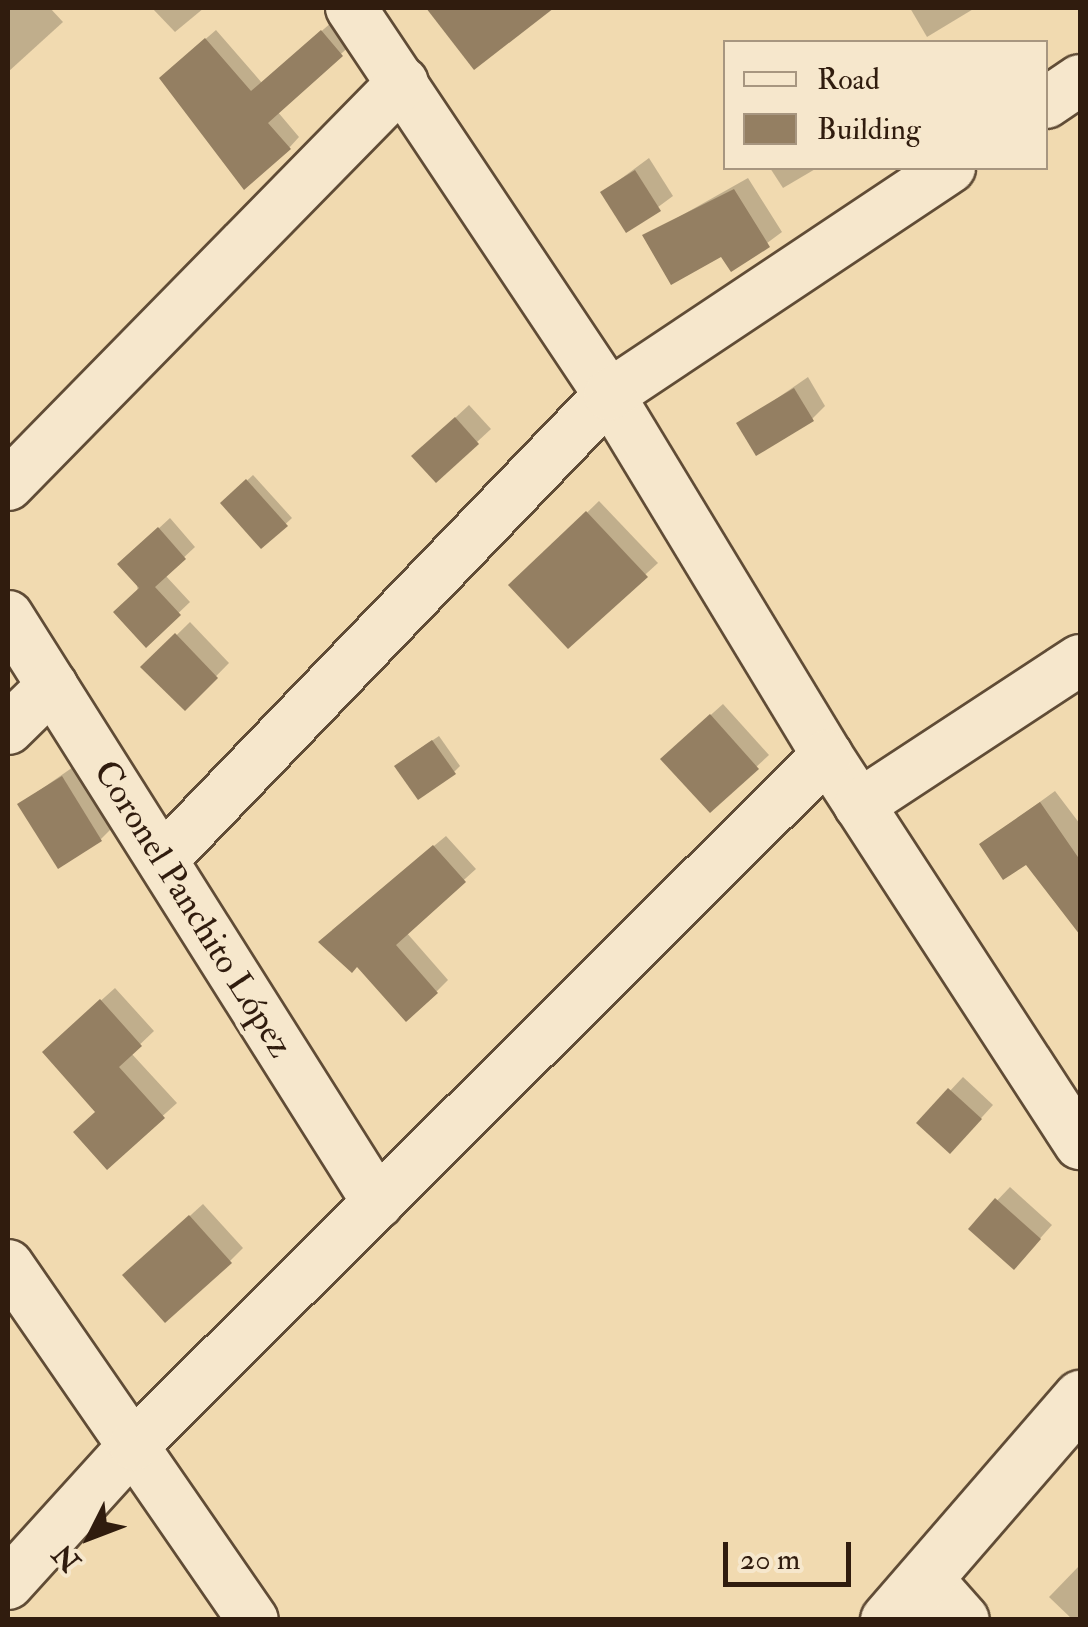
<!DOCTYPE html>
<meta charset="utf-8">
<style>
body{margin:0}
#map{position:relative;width:1088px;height:1627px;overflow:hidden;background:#f1dab0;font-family:"IM FELL Double Pica",serif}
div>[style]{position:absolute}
.shadow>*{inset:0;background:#0003}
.building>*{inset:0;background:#947f62}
.roads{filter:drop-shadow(2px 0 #604c36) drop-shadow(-2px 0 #604c36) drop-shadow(0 2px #604c36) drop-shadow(0 -2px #604c36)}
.street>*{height:50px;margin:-25px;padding:0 25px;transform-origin:25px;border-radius:25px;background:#f6e7cc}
.secondary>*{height:55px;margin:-27.5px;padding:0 27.5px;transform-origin:27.5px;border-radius:27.5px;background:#f6e7cc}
span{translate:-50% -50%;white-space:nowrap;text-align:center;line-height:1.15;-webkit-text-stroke:9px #f6e7cc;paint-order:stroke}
.street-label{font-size:35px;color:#301c0e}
.frame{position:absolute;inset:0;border:10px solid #301c0e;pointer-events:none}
.legend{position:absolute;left:723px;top:40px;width:325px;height:130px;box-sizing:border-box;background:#f6e7cc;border:2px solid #a79680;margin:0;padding:12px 18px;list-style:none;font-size:30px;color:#301c0e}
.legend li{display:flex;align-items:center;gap:20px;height:50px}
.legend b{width:50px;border:2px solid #a79680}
.north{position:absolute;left:40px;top:1487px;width:100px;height:100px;-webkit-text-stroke:8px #f6e7cc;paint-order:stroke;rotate:228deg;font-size:28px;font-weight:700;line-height:40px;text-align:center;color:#301c0e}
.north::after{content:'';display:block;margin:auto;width:35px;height:45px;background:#301c0e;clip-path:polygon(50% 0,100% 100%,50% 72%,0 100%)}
.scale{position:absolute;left:723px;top:1542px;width:128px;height:45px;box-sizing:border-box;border:5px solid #301c0e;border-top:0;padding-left:12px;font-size:30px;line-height:35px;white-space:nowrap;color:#301c0e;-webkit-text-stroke:8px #f6e7cc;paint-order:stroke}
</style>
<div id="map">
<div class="shadow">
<div style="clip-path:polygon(8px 8px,50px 8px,63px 22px,8px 72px)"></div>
<div style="clip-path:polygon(152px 8px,204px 8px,175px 32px)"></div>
<div style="clip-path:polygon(429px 8px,548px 8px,475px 67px)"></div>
<div style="clip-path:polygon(910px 8px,975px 8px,927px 37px)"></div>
<div style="clip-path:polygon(332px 22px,352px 44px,277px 111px,299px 137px,289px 148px,172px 68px,216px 30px,262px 83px)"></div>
<div style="clip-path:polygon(649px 158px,673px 196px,627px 230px,603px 192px)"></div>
<div style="clip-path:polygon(770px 168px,817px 168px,783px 188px)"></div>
<div style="clip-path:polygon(748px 178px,782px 232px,732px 269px,722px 253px,645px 236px)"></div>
<div style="clip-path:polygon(808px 377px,825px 406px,812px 419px,740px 424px)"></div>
<div style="clip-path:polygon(469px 405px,491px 429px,436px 480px,428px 443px)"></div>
<div style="clip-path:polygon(253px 475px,292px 518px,262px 546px,223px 503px)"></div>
<div style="clip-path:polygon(599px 501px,658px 563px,568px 645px,512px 585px)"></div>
<div style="clip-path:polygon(170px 518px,195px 547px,165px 575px,190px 602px,146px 644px,132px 553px)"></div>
<div style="clip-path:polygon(190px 622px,229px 663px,185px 708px,144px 667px)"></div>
<div style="clip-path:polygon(723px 704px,769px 755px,710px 810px,675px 747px)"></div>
<div style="clip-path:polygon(439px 736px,460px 766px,454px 772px,403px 760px)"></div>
<div style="clip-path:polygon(76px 765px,114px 826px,101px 839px,20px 804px)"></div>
<div style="clip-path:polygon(1055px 791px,1080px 824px,1080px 914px,1072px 921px,1026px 861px,982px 844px)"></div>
<div style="clip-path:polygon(446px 836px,476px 869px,406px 932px,448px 980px,436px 992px,332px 930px)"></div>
<div style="clip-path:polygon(115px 988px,154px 1031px,131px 1053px,177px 1103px,107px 1166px,98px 1111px,58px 1039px)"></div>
<div style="clip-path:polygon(963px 1077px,993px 1105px,963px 1138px,920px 1123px)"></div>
<div style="clip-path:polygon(1010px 1187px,1052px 1225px,1027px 1253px,971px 1228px)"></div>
<div style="clip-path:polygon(203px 1204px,243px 1248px,230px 1261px,138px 1263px)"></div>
<div style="clip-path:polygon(1080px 1565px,1080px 1620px,1073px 1620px,1049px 1597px)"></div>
</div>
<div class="building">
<div style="clip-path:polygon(426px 8px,554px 8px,474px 70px)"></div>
<div style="clip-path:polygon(321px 30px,343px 56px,268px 123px,291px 149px,244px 190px,159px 78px,205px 38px,251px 91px)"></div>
<div style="clip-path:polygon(635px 170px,661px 211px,626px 233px,600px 192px)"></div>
<div style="clip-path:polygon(734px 189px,770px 247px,731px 272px,721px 257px,671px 285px,642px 235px)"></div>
<div style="clip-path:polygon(794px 388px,814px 421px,756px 456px,736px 423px)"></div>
<div style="clip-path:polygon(455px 417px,479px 444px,436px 483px,411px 456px)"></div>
<div style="clip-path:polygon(246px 479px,288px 526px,261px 549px,220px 503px)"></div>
<div style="clip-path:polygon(586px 511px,648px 577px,568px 649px,508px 585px)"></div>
<div style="clip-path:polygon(158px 527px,186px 559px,155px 587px,181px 615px,146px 648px,113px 612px,139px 588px,117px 564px)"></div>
<div style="clip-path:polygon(175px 633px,218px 678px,185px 711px,140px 667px)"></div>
<div style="clip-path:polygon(710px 714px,759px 769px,710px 813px,660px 759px)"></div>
<div style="clip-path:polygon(432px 740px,456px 774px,418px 800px,394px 766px)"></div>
<div style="clip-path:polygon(62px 776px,102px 841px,58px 869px,17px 804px)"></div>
<div style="clip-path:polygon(1040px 802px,1080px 860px,1080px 935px,1026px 865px,1003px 880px,979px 844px)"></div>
<div style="clip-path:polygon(433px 845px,466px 882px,396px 945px,438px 993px,406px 1022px,357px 967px,352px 973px,318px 942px)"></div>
<div style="clip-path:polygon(100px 999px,142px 1046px,119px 1067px,165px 1118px,107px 1170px,73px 1132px,95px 1112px,42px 1052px)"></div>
<div style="clip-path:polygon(948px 1088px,982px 1119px,950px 1154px,916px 1123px)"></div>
<div style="clip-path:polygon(995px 1198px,1041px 1239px,1014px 1270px,968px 1229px)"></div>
<div style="clip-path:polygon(189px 1215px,232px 1263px,165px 1323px,122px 1275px)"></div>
</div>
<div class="roads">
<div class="street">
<div style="left:351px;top:8px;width:465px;rotate:56.3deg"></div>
<div style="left:609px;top:395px;width:421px;rotate:58.8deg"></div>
<div style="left:827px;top:755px;width:464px;rotate:57deg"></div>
<div style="left:1046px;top:103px;width:41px;rotate:-34.1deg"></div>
<div style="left:8px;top:485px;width:564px;rotate:-45.57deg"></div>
<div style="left:8px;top:616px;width:694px;rotate:57.78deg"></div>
<div style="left:8px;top:729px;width:62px;rotate:-44.3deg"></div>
<div style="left:859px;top:805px;width:264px;rotate:-33.3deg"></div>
<div style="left:163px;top:859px;width:644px;rotate:-46.13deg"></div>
<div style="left:609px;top:395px;width:410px;rotate:-33.7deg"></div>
<div style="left:8px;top:1265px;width:431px;rotate:55.4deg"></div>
<div style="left:926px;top:1577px;width:57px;rotate:48.5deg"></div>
<div style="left:8px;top:1584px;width:188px;rotate:-47.8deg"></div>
<div style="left:134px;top:1445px;width:978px;rotate:-44.88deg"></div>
</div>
<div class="secondary">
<div style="left:888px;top:1620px;width:294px;rotate:-49.1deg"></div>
</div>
</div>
<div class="street-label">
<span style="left:193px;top:909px;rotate:58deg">Coronel Panchito López</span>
</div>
<div class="frame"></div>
<ul class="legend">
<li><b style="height:12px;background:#f6e7cc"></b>Road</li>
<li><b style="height:28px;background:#947f62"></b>Building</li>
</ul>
<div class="north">N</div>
<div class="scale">20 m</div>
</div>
